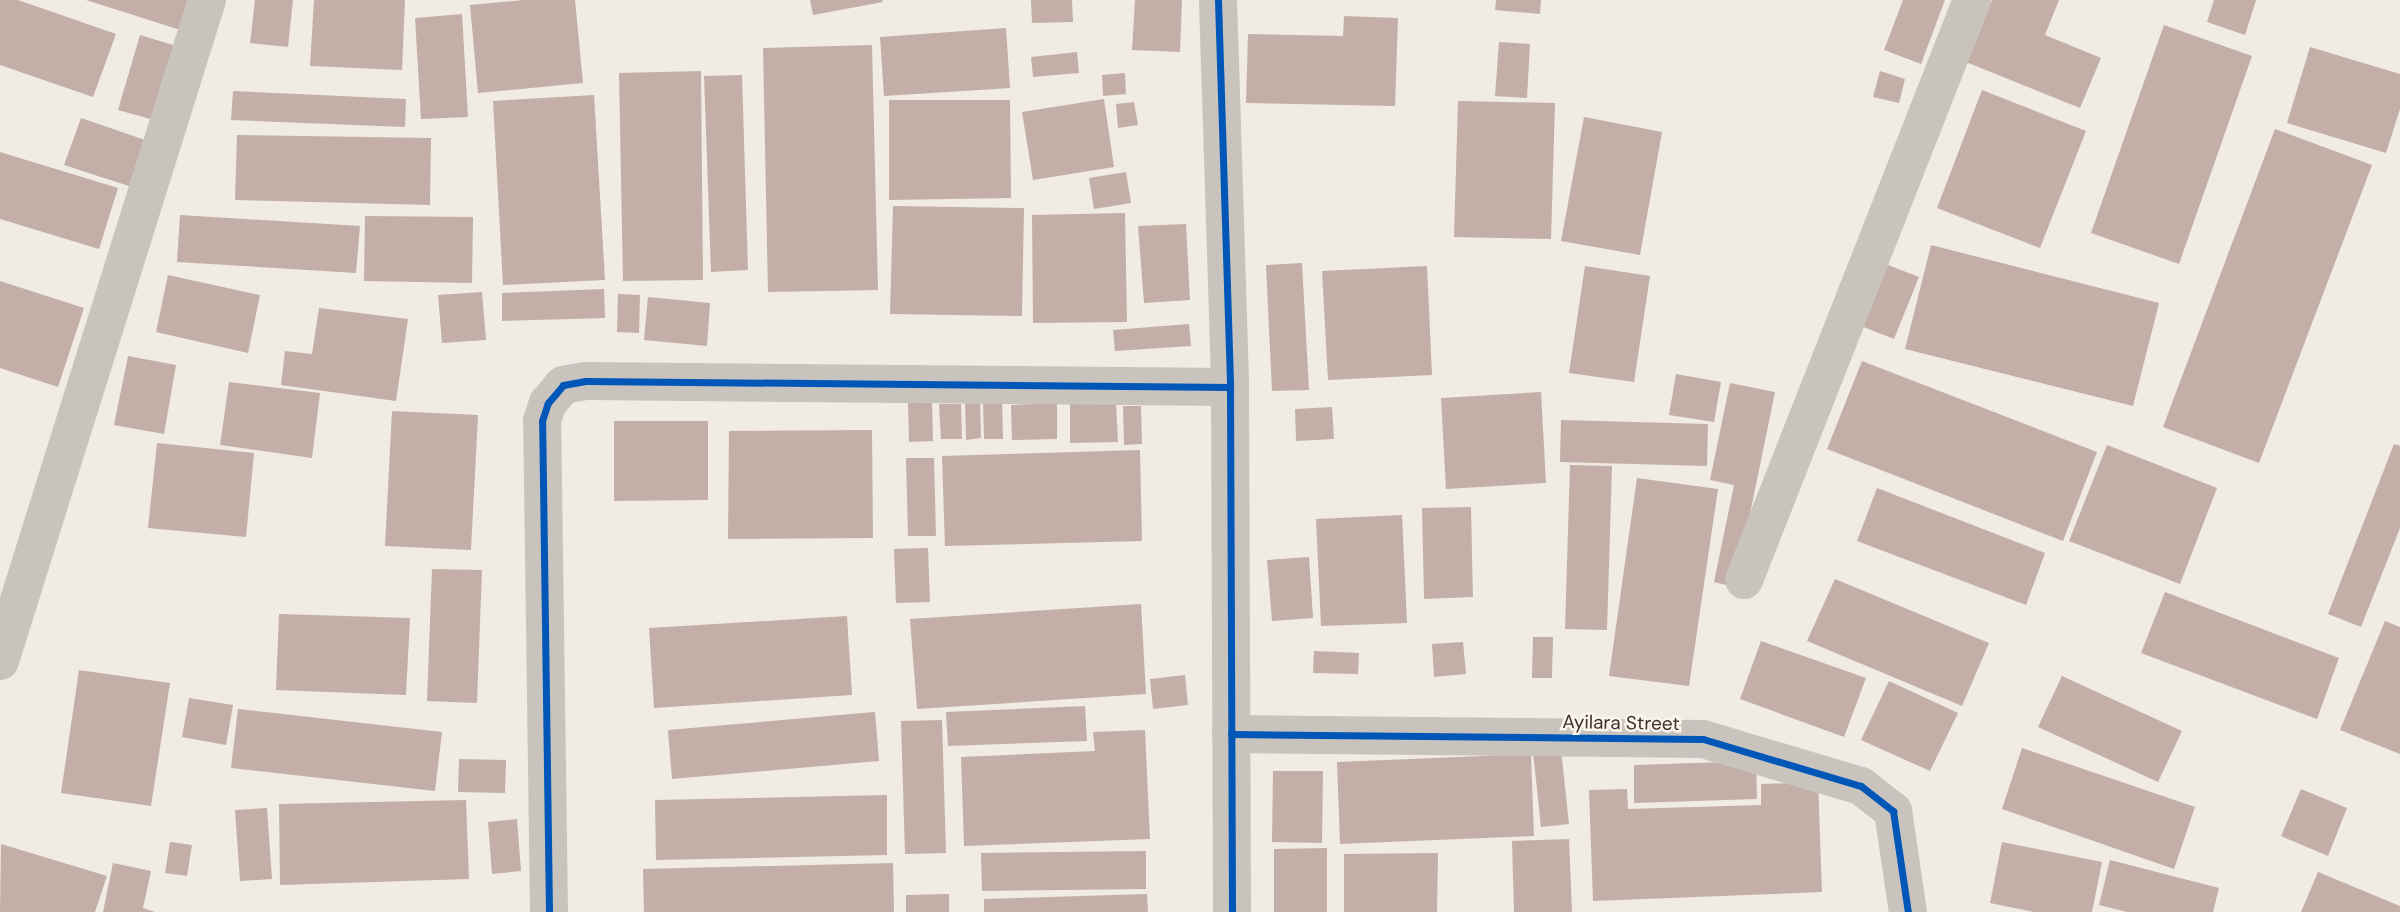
<!DOCTYPE html>
<style>
body{margin:0}
#map{position:relative;width:2400px;height:912px;overflow:hidden;background:#f0ebe5;font-family:"DM Sans",sans-serif}
div>[style]{position:absolute}
.building>*{inset:0;background:#c3afa7}
.minor>*{height:38px;margin:-19px;padding:0 19px;transform-origin:19px;border-radius:19px;background:#c9c3be}
.cycleway>*{height:7px;margin:-3.5px;padding:0 3.5px;transform-origin:3.5px;border-radius:3.5px;background:#0057b8}
span{translate:-50% -50%;white-space:nowrap;text-align:center;line-height:1.15;-webkit-text-stroke:5px #fbf5ee;paint-order:stroke}
.street-label{font-size:19px;color:#3b302b}
</style>
<div id="map">
<div class="building">
<div style="clip-path:polygon(0 0,18px 0,116px 34px,93px 97px,0 65px)"></div>
<div style="clip-path:polygon(86px 0,205px 0,193px 34px)"></div>
<div style="clip-path:polygon(255px 0,293px 0,288px 47px,250px 43px)"></div>
<div style="clip-path:polygon(314px 0,405px 0,402px 70px,310px 66px)"></div>
<div style="clip-path:polygon(523px 0,575px 0,583px 83px,478px 93px,470px 5px)"></div>
<div style="clip-path:polygon(810px 0,882px 0,883px 2px,813px 15px)"></div>
<div style="clip-path:polygon(1031px 0,1072px 0,1073px 22px,1032px 23px)"></div>
<div style="clip-path:polygon(1135px 0,1182px 0,1180px 52px,1132px 50px)"></div>
<div style="clip-path:polygon(1496px 0,1541px 0,1540px 14px,1495px 10px)"></div>
<div style="clip-path:polygon(1903px 0,1945px 0,1921px 64px,1884px 50px)"></div>
<div style="clip-path:polygon(1992px 0,2059px 0,2045px 35px,2101px 58px,2080px 108px,1966px 62px)"></div>
<div style="clip-path:polygon(2214px 0,2256px 0,2245px 35px,2207px 22px)"></div>
<div style="clip-path:polygon(462px 14px,468px 117px,421px 119px,415px 18px)"></div>
<div style="clip-path:polygon(1344px 16px,1398px 18px,1395px 106px,1246px 103px,1248px 34px,1343px 36px)"></div>
<div style="clip-path:polygon(2164px 25px,2252px 56px,2179px 264px,2091px 233px)"></div>
<div style="clip-path:polygon(1006px 28px,1010px 88px,884px 96px,880px 37px)"></div>
<div style="clip-path:polygon(140px 35px,186px 49px,165px 123px,118px 110px)"></div>
<div style="clip-path:polygon(1499px 42px,1530px 44px,1527px 98px,1495px 96px)"></div>
<div style="clip-path:polygon(872px 45px,878px 290px,768px 292px,763px 48px)"></div>
<div style="clip-path:polygon(2310px 47px,2400px 74px,2400px 109px,2386px 153px,2287px 123px)"></div>
<div style="clip-path:polygon(1077px 52px,1079px 73px,1033px 77px,1031px 57px)"></div>
<div style="clip-path:polygon(701px 71px,703px 280px,623px 281px,619px 73px)"></div>
<div style="clip-path:polygon(1880px 71px,1905px 79px,1899px 103px,1873px 97px)"></div>
<div style="clip-path:polygon(1125px 73px,1126px 94px,1103px 96px,1102px 75px)"></div>
<div style="clip-path:polygon(742px 75px,748px 270px,711px 272px,704px 76px)"></div>
<div style="clip-path:polygon(1982px 90px,2086px 131px,2040px 248px,1937px 208px)"></div>
<div style="clip-path:polygon(233px 91px,406px 99px,405px 127px,231px 120px)"></div>
<div style="clip-path:polygon(594px 95px,605px 280px,503px 285px,493px 101px)"></div>
<div style="clip-path:polygon(1104px 99px,1114px 167px,1033px 180px,1022px 112px)"></div>
<div style="clip-path:polygon(889px 100px,1010px 100px,1011px 198px,889px 200px)"></div>
<div style="clip-path:polygon(1458px 101px,1555px 103px,1551px 239px,1454px 237px)"></div>
<div style="clip-path:polygon(1134px 102px,1138px 125px,1118px 128px,1116px 104px)"></div>
<div style="clip-path:polygon(1584px 117px,1662px 132px,1640px 255px,1561px 241px)"></div>
<div style="clip-path:polygon(81px 118px,151px 142px,135px 188px,64px 165px)"></div>
<div style="clip-path:polygon(2275px 129px,2372px 165px,2259px 463px,2163px 427px)"></div>
<div style="clip-path:polygon(237px 135px,431px 138px,430px 205px,235px 200px)"></div>
<div style="clip-path:polygon(0 152px,118px 188px,99px 249px,0 219px)"></div>
<div style="clip-path:polygon(1126px 172px,1131px 203px,1094px 209px,1089px 178px)"></div>
<div style="clip-path:polygon(893px 206px,1024px 208px,1022px 316px,890px 314px)"></div>
<div style="clip-path:polygon(1125px 213px,1127px 322px,1033px 323px,1032px 215px)"></div>
<div style="clip-path:polygon(180px 215px,360px 226px,356px 273px,177px 262px)"></div>
<div style="clip-path:polygon(365px 216px,473px 217px,472px 283px,364px 281px)"></div>
<div style="clip-path:polygon(1186px 224px,1190px 300px,1144px 303px,1138px 226px)"></div>
<div style="clip-path:polygon(1931px 245px,2159px 303px,2133px 406px,1905px 349px)"></div>
<div style="clip-path:polygon(1875px 260px,1919px 277px,1894px 339px,1851px 322px)"></div>
<div style="clip-path:polygon(1302px 263px,1309px 390px,1272px 391px,1266px 265px)"></div>
<div style="clip-path:polygon(1427px 266px,1432px 375px,1328px 380px,1322px 271px)"></div>
<div style="clip-path:polygon(1585px 266px,1650px 276px,1634px 382px,1569px 373px)"></div>
<div style="clip-path:polygon(168px 275px,260px 295px,248px 353px,156px 332px)"></div>
<div style="clip-path:polygon(0 281px,84px 308px,58px 387px,0 368px)"></div>
<div style="clip-path:polygon(604px 289px,605px 318px,502px 321px,502px 293px)"></div>
<div style="clip-path:polygon(482px 292px,486px 340px,442px 343px,438px 295px)"></div>
<div style="clip-path:polygon(618px 294px,640px 295px,639px 333px,617px 332px)"></div>
<div style="clip-path:polygon(648px 297px,710px 303px,707px 346px,644px 340px)"></div>
<div style="clip-path:polygon(319px 308px,408px 319px,396px 401px,281px 385px,285px 351px,312px 354px)"></div>
<div style="clip-path:polygon(1189px 324px,1191px 346px,1115px 351px,1113px 330px)"></div>
<div style="clip-path:polygon(128px 356px,176px 365px,164px 434px,114px 425px)"></div>
<div style="clip-path:polygon(1862px 361px,2097px 452px,2063px 541px,1827px 449px)"></div>
<div style="clip-path:polygon(1676px 374px,1721px 382px,1714px 422px,1669px 415px)"></div>
<div style="clip-path:polygon(229px 382px,320px 393px,312px 458px,220px 445px)"></div>
<div style="clip-path:polygon(1730px 383px,1775px 392px,1735px 587px,1714px 582px,1734px 485px,1710px 480px)"></div>
<div style="clip-path:polygon(1541px 392px,1546px 483px,1446px 489px,1441px 398px)"></div>
<div style="clip-path:polygon(1002px 398px,1003px 439px,984px 439px,983px 399px)"></div>
<div style="clip-path:polygon(980px 399px,981px 438px,966px 440px,965px 400px)"></div>
<div style="clip-path:polygon(932px 401px,933px 441px,909px 442px,908px 402px)"></div>
<div style="clip-path:polygon(1057px 403px,1057px 439px,1012px 440px,1011px 405px)"></div>
<div style="clip-path:polygon(1116px 403px,1118px 442px,1070px 443px,1070px 404px)"></div>
<div style="clip-path:polygon(939px 404px,961px 404px,962px 439px,941px 439px)"></div>
<div style="clip-path:polygon(1123px 406px,1141px 406px,1142px 444px,1124px 445px)"></div>
<div style="clip-path:polygon(1332px 407px,1334px 439px,1296px 441px,1295px 409px)"></div>
<div style="clip-path:polygon(392px 411px,478px 415px,471px 550px,385px 546px)"></div>
<div style="clip-path:polygon(1561px 420px,1708px 424px,1707px 466px,1560px 462px)"></div>
<div style="clip-path:polygon(614px 421px,708px 421px,708px 500px,614px 501px)"></div>
<div style="clip-path:polygon(872px 430px,873px 538px,728px 539px,729px 431px)"></div>
<div style="clip-path:polygon(157px 443px,254px 453px,246px 537px,148px 528px)"></div>
<div style="clip-path:polygon(2394px 444px,2400px 446px,2400px 528px,2361px 627px,2328px 614px)"></div>
<div style="clip-path:polygon(2107px 445px,2217px 488px,2180px 584px,2069px 541px)"></div>
<div style="clip-path:polygon(1140px 450px,1142px 541px,945px 546px,942px 456px)"></div>
<div style="clip-path:polygon(906px 458px,934px 458px,936px 536px,908px 536px)"></div>
<div style="clip-path:polygon(1570px 465px,1612px 466px,1607px 630px,1565px 629px)"></div>
<div style="clip-path:polygon(1637px 478px,1718px 489px,1689px 686px,1609px 676px)"></div>
<div style="clip-path:polygon(1877px 488px,2045px 553px,2026px 605px,1857px 541px)"></div>
<div style="clip-path:polygon(1471px 507px,1473px 597px,1424px 599px,1422px 508px)"></div>
<div style="clip-path:polygon(1402px 515px,1407px 623px,1321px 626px,1316px 519px)"></div>
<div style="clip-path:polygon(928px 548px,930px 602px,896px 603px,894px 549px)"></div>
<div style="clip-path:polygon(1309px 557px,1313px 618px,1272px 621px,1267px 560px)"></div>
<div style="clip-path:polygon(432px 569px,482px 570px,477px 703px,427px 701px)"></div>
<div style="clip-path:polygon(1835px 579px,1989px 643px,1962px 706px,1807px 641px)"></div>
<div style="clip-path:polygon(2165px 592px,2339px 658px,2317px 719px,2141px 653px)"></div>
<div style="clip-path:polygon(1141px 604px,1146px 694px,917px 709px,910px 619px)"></div>
<div style="clip-path:polygon(279px 614px,410px 618px,406px 695px,276px 690px)"></div>
<div style="clip-path:polygon(847px 616px,852px 695px,654px 708px,649px 628px)"></div>
<div style="clip-path:polygon(2385px 621px,2400px 627px,2400px 754px,2340px 730px)"></div>
<div style="clip-path:polygon(1533px 637px,1553px 637px,1552px 678px,1532px 678px)"></div>
<div style="clip-path:polygon(1761px 641px,1866px 678px,1844px 737px,1740px 699px)"></div>
<div style="clip-path:polygon(1463px 642px,1466px 674px,1434px 677px,1432px 644px)"></div>
<div style="clip-path:polygon(1314px 651px,1359px 653px,1358px 674px,1313px 673px)"></div>
<div style="clip-path:polygon(79px 670px,170px 683px,151px 806px,61px 793px)"></div>
<div style="clip-path:polygon(1185px 675px,1188px 705px,1153px 709px,1150px 679px)"></div>
<div style="clip-path:polygon(2062px 676px,2182px 731px,2158px 782px,2038px 727px)"></div>
<div style="clip-path:polygon(1889px 681px,1958px 713px,1930px 771px,1861px 740px)"></div>
<div style="clip-path:polygon(189px 698px,233px 705px,226px 745px,182px 737px)"></div>
<div style="clip-path:polygon(1085px 706px,1087px 741px,948px 746px,946px 712px)"></div>
<div style="clip-path:polygon(238px 709px,442px 732px,435px 791px,231px 768px)"></div>
<div style="clip-path:polygon(875px 712px,879px 761px,672px 779px,668px 730px)"></div>
<div style="clip-path:polygon(942px 720px,946px 853px,905px 854px,901px 721px)"></div>
<div style="clip-path:polygon(1145px 730px,1150px 839px,964px 846px,961px 757px,1095px 751px,1093px 732px)"></div>
<div style="clip-path:polygon(2022px 748px,2195px 807px,2174px 869px,2002px 809px)"></div>
<div style="clip-path:polygon(1561px 749px,1569px 824px,1541px 827px,1533px 752px)"></div>
<div style="clip-path:polygon(1531px 754px,1534px 836px,1340px 844px,1337px 762px)"></div>
<div style="clip-path:polygon(459px 759px,506px 760px,505px 793px,458px 792px)"></div>
<div style="clip-path:polygon(1756px 761px,1757px 799px,1634px 803px,1634px 765px)"></div>
<div style="clip-path:polygon(1273px 771px,1323px 771px,1322px 843px,1272px 842px)"></div>
<div style="clip-path:polygon(1818px 782px,1822px 892px,1593px 901px,1589px 790px,1627px 789px,1628px 809px,1761px 805px,1761px 784px)"></div>
<div style="clip-path:polygon(2301px 789px,2347px 808px,2328px 856px,2281px 836px)"></div>
<div style="clip-path:polygon(887px 795px,887px 855px,656px 860px,655px 800px)"></div>
<div style="clip-path:polygon(466px 800px,469px 879px,280px 885px,279px 804px)"></div>
<div style="clip-path:polygon(267px 808px,272px 879px,240px 881px,235px 810px)"></div>
<div style="clip-path:polygon(517px 819px,521px 871px,492px 874px,488px 822px)"></div>
<div style="clip-path:polygon(1569px 839px,1572px 912px,1514px 912px,1512px 841px)"></div>
<div style="clip-path:polygon(170px 842px,192px 845px,187px 876px,165px 873px)"></div>
<div style="clip-path:polygon(2002px 842px,2102px 862px,2092px 912px,2034px 912px,1990px 903px)"></div>
<div style="clip-path:polygon(1px 844px,107px 876px,95px 912px,0 912px)"></div>
<div style="clip-path:polygon(1327px 848px,1327px 912px,1274px 912px,1274px 849px)"></div>
<div style="clip-path:polygon(1146px 851px,1146px 889px,982px 891px,981px 853px)"></div>
<div style="clip-path:polygon(1438px 853px,1437px 912px,1344px 912px,1344px 854px)"></div>
<div style="clip-path:polygon(2110px 860px,2219px 888px,2213px 912px,2127px 912px,2099px 905px)"></div>
<div style="clip-path:polygon(113px 863px,151px 871px,143px 908px,155px 912px,103px 912px)"></div>
<div style="clip-path:polygon(893px 863px,894px 912px,644px 912px,643px 869px)"></div>
<div style="clip-path:polygon(2318px 872px,2400px 906px,2400px 912px,2301px 912px)"></div>
<div style="clip-path:polygon(949px 894px,949px 912px,906px 912px,906px 895px)"></div>
<div style="clip-path:polygon(1147px 894px,1148px 912px,984px 912px,984px 899px)"></div>
</div>
<div class="minor">
<div style="left:1218px;top:0;width:387px;rotate:88.2deg"></div>
<div style="left:1230px;top:387px;width:525px;rotate:89.78deg"></div>
<div style="left:1744px;top:580px;width:623px;rotate:-68.54deg"></div>
<div style="left:0;top:661px;width:693px;rotate:-72.61deg"></div>
<div style="left:1231px;top:734px;width:472px;rotate:0.6deg"></div>
<div style="left:1703px;top:739px;width:165px;rotate:16.6deg"></div>
<div style="left:1861px;top:786px;width:41px;rotate:38deg"></div>
<div style="left:1893px;top:811px;width:102px;rotate:81.6deg"></div>
<div style="left:549px;top:912px;width:491px;rotate:-90.8deg"></div>
<div style="left:542px;top:421px;width:19px;rotate:-72deg"></div>
<div style="left:548px;top:403px;width:23px;rotate:-50deg"></div>
<div style="left:563px;top:385px;width:23px;rotate:-10deg"></div>
<div style="left:586px;top:381px;width:644px;rotate:0.53deg"></div>
</div>
<div class="cycleway">
<div style="left:1218px;top:0;width:387px;rotate:88.2deg"></div>
<div style="left:1230px;top:387px;width:525px;rotate:89.78deg"></div>
<div style="left:1231px;top:734px;width:472px;rotate:0.6deg"></div>
<div style="left:1703px;top:739px;width:165px;rotate:16.6deg"></div>
<div style="left:1861px;top:786px;width:41px;rotate:38deg"></div>
<div style="left:1893px;top:811px;width:102px;rotate:81.6deg"></div>
<div style="left:549px;top:912px;width:491px;rotate:-90.8deg"></div>
<div style="left:542px;top:421px;width:19px;rotate:-72deg"></div>
<div style="left:548px;top:403px;width:23px;rotate:-50deg"></div>
<div style="left:563px;top:385px;width:23px;rotate:-10deg"></div>
<div style="left:586px;top:381px;width:644px;rotate:0.53deg"></div>
</div>
<div class="street-label">
<span style="left:1621px;top:723px;rotate:1deg">Ayilara Street</span>
</div>
</div>
